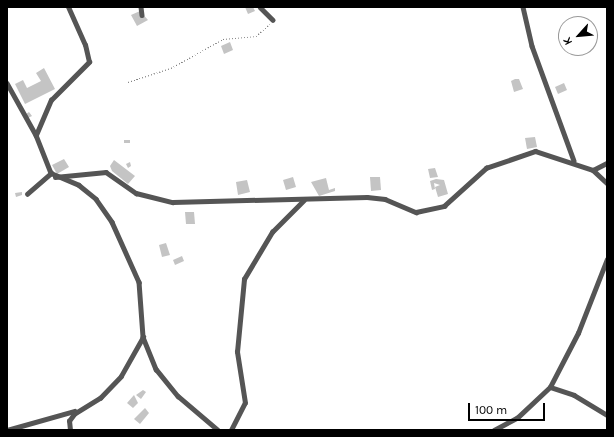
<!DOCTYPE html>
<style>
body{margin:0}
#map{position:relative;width:614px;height:437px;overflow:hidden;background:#fff;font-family:Karla,sans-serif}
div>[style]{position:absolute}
.building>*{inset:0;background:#c4c4c4}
.path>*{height:1px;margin-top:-0.5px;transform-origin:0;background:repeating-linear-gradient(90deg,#777 0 1px,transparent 0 3px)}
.minor>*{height:4.5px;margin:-2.25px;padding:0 2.25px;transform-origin:2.25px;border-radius:2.25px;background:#555}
span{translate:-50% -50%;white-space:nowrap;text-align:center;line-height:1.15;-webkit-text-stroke:3px #fff;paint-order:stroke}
.frame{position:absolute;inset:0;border:8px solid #000;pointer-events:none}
.north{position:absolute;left:558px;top:16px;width:40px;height:40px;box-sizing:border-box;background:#fff;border:1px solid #999;border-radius:50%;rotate:243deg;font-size:11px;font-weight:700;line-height:16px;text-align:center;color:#000}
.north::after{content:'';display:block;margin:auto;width:14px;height:18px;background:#000;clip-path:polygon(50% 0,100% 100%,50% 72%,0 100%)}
.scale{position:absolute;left:468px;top:403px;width:77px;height:18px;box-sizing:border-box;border:2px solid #000;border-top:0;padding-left:5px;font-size:12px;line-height:14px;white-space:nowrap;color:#000;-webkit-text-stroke:3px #fff;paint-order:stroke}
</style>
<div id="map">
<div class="building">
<div style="clip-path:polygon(245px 7px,253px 7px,255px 11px,248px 14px)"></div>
<div style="clip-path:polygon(140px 11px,148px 20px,137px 26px,131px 15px)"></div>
<div style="clip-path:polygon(230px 42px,233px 50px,224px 54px,221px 46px)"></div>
<div style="clip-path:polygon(44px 68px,55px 89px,25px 104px,15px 84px,23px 80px,27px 88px,41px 81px,36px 73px)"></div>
<div style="clip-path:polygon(515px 79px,519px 79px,523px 89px,514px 92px,511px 81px)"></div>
<div style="clip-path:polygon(564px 83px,567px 90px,558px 94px,555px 87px)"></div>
<div style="clip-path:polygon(29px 112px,32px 116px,28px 118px,26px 114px)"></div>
<div style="clip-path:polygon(535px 137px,537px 147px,527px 149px,525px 138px)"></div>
<div style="clip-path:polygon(124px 140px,130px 140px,130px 143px,124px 143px)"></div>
<div style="clip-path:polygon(64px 159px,69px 167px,57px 174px,52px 165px)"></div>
<div style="clip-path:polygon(114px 160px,135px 176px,128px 184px,112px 171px,110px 166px)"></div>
<div style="clip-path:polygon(130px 162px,131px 166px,128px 168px,126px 164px)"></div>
<div style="clip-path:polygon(435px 168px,438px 177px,430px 178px,428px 169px)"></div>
<div style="clip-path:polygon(293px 177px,296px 187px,286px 190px,283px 180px)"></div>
<div style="clip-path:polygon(370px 177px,380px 177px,381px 190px,371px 191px)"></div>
<div style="clip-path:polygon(326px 178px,329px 190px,335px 188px,335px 191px,319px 196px,311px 182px)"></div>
<div style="clip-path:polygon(436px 179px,444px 180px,448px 194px,438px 197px,435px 187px,440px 185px,434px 183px,435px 189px,432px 190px,430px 181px)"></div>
<div style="clip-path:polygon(247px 180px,250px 192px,238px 195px,236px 182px)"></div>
<div style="clip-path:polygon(22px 192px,22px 195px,16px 197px,15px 193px)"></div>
<div style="clip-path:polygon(185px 212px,194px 212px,195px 224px,186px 224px)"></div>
<div style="clip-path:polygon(166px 243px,170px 255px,162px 257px,159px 245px)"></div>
<div style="clip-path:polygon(182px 256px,184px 261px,175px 265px,173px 260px)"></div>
<div style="clip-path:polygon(143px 390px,146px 392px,141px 399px,136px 395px)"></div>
<div style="clip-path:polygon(134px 395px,138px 403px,133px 408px,127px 403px)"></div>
<div style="clip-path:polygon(145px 408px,149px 413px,140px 424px,134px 419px)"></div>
</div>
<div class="path">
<div style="left:128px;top:82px;width:45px;rotate:-18deg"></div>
<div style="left:171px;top:68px;width:60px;rotate:-29.1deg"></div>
<div style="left:223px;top:39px;width:33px;rotate:-5deg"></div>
<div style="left:256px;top:36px;width:18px;rotate:-41deg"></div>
</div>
<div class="minor">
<div style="left:141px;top:7px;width:8px;rotate:83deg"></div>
<div style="left:260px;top:7px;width:18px;rotate:45deg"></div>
<div style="left:523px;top:7px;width:40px;rotate:77deg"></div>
<div style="left:532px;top:46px;width:122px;rotate:69.9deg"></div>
<div style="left:7px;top:83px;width:60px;rotate:60.9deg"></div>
<div style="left:36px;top:135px;width:41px;rotate:68.5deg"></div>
<div style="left:51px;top:173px;width:30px;rotate:23deg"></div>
<div style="left:79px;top:185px;width:22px;rotate:39deg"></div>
<div style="left:96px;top:199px;width:28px;rotate:55deg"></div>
<div style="left:112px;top:222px;width:66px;rotate:65.8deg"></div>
<div style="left:139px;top:282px;width:55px;rotate:85.8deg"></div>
<div style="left:143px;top:337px;width:35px;rotate:68deg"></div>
<div style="left:156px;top:369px;width:35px;rotate:51deg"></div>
<div style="left:178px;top:396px;width:52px;rotate:40.4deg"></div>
<div style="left:36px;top:135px;width:38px;rotate:-67deg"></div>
<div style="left:51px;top:100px;width:54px;rotate:-45deg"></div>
<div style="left:89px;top:62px;width:17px;rotate:-103deg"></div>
<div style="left:85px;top:45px;width:42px;rotate:-114.1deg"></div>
<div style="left:593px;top:170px;width:16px;rotate:-27deg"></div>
<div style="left:55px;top:177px;width:51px;rotate:-5.6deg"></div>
<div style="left:106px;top:172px;width:37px;rotate:35deg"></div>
<div style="left:136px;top:193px;width:38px;rotate:14deg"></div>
<div style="left:173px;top:202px;width:194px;rotate:-1.5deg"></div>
<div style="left:367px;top:197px;width:18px;rotate:6deg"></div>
<div style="left:385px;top:199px;width:34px;rotate:23deg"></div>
<div style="left:416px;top:212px;width:29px;rotate:-12deg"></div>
<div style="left:444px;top:206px;width:57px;rotate:-42.1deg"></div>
<div style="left:486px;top:168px;width:52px;rotate:-19.1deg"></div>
<div style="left:535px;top:151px;width:61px;rotate:18.1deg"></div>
<div style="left:593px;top:170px;width:19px;rotate:43deg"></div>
<div style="left:27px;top:194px;width:32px;rotate:-41deg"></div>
<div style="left:550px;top:387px;width:25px;rotate:18deg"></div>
<div style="left:574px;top:395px;width:39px;rotate:31deg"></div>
<div style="left:7px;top:430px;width:70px;rotate:-15.8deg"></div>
<div style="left:70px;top:430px;width:9px;rotate:-96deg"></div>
<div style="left:69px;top:421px;width:9px;rotate:-54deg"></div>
<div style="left:74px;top:414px;width:31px;rotate:-32deg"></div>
<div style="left:100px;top:398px;width:30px;rotate:-46deg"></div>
<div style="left:121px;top:376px;width:45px;rotate:-60.6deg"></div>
<div style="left:231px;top:430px;width:30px;rotate:-63deg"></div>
<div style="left:245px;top:403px;width:52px;rotate:-98.9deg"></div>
<div style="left:237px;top:352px;width:73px;rotate:-84.5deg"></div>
<div style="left:244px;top:279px;width:55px;rotate:-59.2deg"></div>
<div style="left:272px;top:232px;width:45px;rotate:-45deg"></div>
<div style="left:494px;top:430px;width:26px;rotate:-28deg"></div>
<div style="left:517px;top:418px;width:45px;rotate:-43.2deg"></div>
<div style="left:550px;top:387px;width:61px;rotate:-62.6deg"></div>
<div style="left:578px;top:333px;width:79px;rotate:-68.6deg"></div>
</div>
<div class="frame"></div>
<div class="north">K</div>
<div class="scale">100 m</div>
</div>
